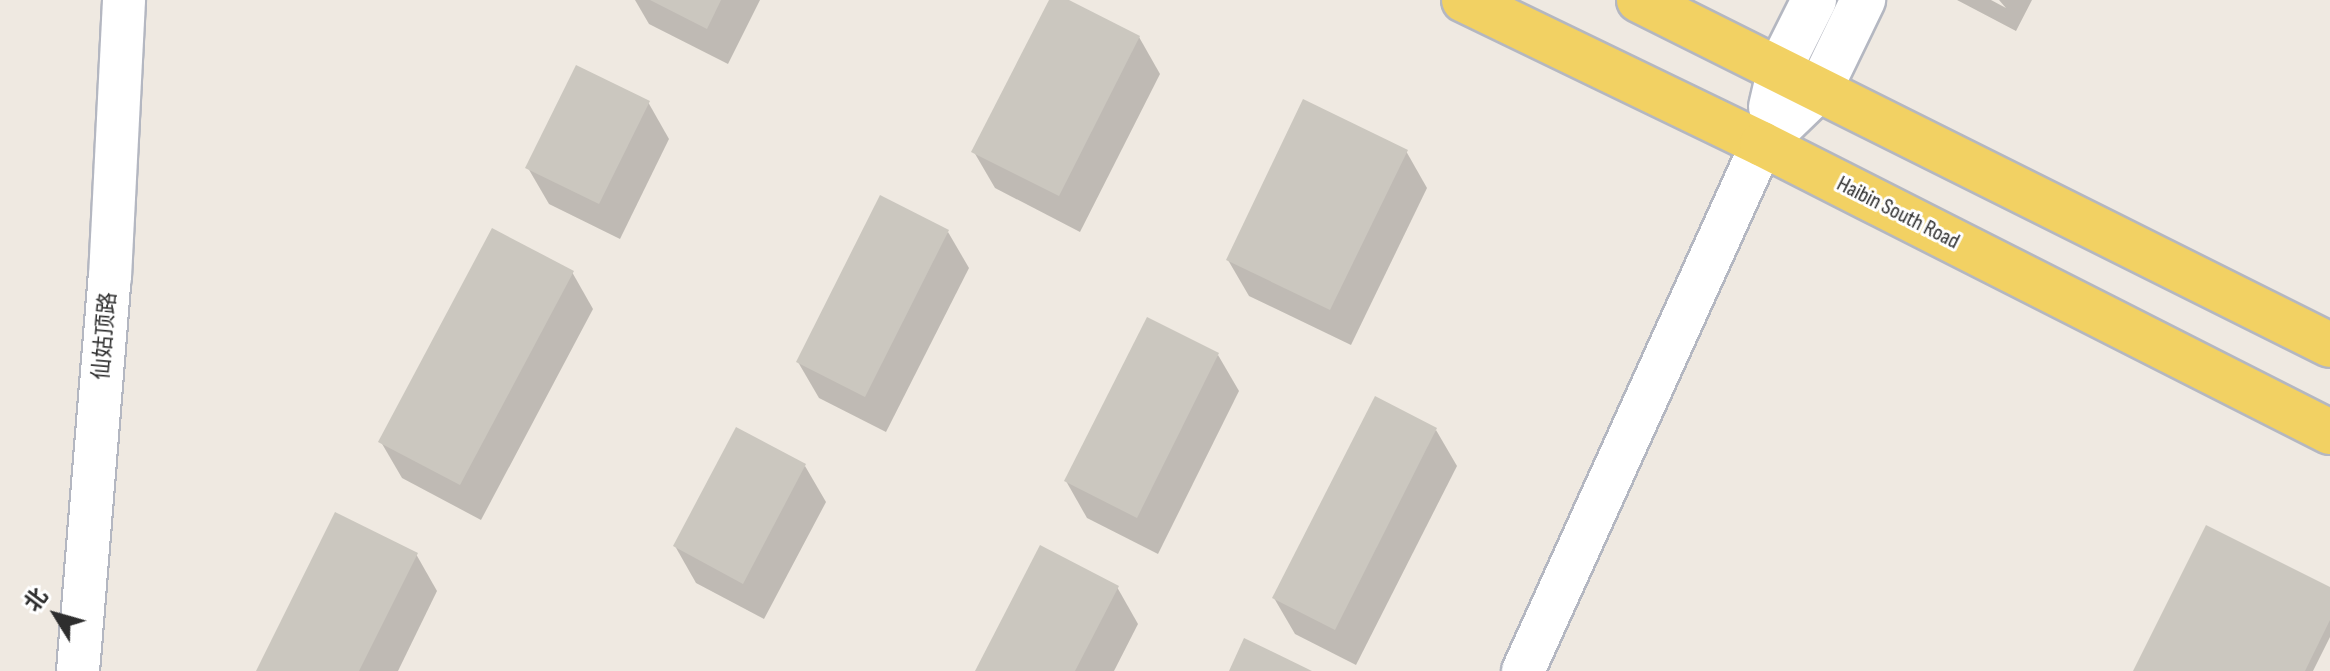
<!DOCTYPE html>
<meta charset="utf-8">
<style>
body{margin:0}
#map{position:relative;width:2330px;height:671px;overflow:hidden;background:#efe9e1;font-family:"Sofia Sans Condensed","Noto Sans SC",sans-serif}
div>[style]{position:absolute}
.shadow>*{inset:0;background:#0003}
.building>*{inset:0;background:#cbc7bf}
.roads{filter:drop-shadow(2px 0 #b4b7c1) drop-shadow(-2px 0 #b4b7c1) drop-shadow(0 2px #b4b7c1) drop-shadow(0 -2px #b4b7c1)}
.minor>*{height:42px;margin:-21px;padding:0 21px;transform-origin:21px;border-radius:21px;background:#fff}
.secondary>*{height:44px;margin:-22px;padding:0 22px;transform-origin:22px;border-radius:22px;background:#fff}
.primary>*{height:44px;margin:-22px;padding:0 22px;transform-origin:22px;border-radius:22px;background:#f2d163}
span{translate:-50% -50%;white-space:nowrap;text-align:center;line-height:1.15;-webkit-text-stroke:6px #fff;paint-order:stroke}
.street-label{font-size:22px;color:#2e2e2e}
.north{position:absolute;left:16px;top:575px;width:80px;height:80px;-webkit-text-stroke:6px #fff;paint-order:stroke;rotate:307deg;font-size:22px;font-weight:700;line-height:32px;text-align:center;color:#2e2e2e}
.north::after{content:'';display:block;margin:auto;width:28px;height:36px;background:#2e2e2e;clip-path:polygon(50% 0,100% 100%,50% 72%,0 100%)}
</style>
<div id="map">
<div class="shadow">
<div style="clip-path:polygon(635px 0,760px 0,728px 64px,649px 24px)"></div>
<div style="clip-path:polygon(1051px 0,1064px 0,1139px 37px,1160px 74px,1080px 232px,995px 188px,974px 152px)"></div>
<div style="clip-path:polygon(1957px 0,1991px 0,2006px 8px,1999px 0,2032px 0,2016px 31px)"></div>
<div style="clip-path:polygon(648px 102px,669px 139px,620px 239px,549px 204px,528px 168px)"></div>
<div style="clip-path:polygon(1406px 151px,1427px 188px,1351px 345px,1249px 296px,1228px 260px)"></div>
<div style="clip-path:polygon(948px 232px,969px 268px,886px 432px,819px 398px,798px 362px)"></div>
<div style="clip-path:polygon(572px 272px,593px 309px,481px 520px,402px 478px,381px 442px)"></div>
<div style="clip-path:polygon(1218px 355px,1239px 391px,1158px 554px,1087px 518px,1066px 481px)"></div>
<div style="clip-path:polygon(1436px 430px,1457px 466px,1356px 665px,1295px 634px,1274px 598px)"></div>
<div style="clip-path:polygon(805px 466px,826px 502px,764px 619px,696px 583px,675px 546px)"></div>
<div style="clip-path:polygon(416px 554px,437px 591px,398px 671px,259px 671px)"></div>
<div style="clip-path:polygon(1117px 587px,1138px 624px,1114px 671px,977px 671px)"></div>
<div style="clip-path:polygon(2330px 589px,2330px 637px,2313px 671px,2135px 671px)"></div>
</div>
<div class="building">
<div style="clip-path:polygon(650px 0,721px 0,707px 29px)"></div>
<div style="clip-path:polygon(1049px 0,1069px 0,1140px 36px,1059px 196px,971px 152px)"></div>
<div style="clip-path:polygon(576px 65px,650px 101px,599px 204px,525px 168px)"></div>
<div style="clip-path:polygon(1303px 99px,1408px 150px,1330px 310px,1226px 260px)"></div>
<div style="clip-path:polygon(880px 195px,949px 230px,865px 397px,796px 362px)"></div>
<div style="clip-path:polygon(492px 228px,574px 271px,460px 485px,378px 442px)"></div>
<div style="clip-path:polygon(1147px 317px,1219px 353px,1137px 518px,1064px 481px)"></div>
<div style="clip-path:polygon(1375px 396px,1437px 428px,1335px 630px,1272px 598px)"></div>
<div style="clip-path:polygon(736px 427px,806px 464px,743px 584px,673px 546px)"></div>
<div style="clip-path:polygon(335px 512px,418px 553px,359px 671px,256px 671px)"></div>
<div style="clip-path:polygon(2206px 525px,2330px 587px,2330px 620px,2305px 671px,2133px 671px)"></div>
<div style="clip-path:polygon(1040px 545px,1119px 586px,1075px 671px,975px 671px)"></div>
<div style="clip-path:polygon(1244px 638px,1312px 671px,1229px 671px)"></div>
</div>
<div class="roads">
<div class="minor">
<div style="left:78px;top:671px;width:395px;rotate:-85.4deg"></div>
<div style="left:110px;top:277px;width:277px;rotate:-87.1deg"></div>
<div style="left:1523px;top:671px;width:579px;rotate:-65.61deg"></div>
</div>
<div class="secondary">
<div style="left:1771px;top:107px;width:40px;rotate:-77deg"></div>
<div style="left:1780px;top:68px;width:76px;rotate:-63.4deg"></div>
<div style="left:1762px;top:144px;width:82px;rotate:-44deg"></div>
<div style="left:1821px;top:87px;width:97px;rotate:-64.2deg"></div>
</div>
<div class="primary">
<div style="left:1464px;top:0;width:331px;rotate:25.8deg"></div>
<div style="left:1762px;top:144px;width:637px;rotate:26.89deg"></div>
<div style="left:1639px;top:0;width:772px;rotate:26.53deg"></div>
</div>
</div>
<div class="street-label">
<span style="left:1898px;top:213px;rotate:27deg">Haibin South Road</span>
<span style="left:105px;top:336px;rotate:-85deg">仙姑顶路</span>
</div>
<div class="north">北</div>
</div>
